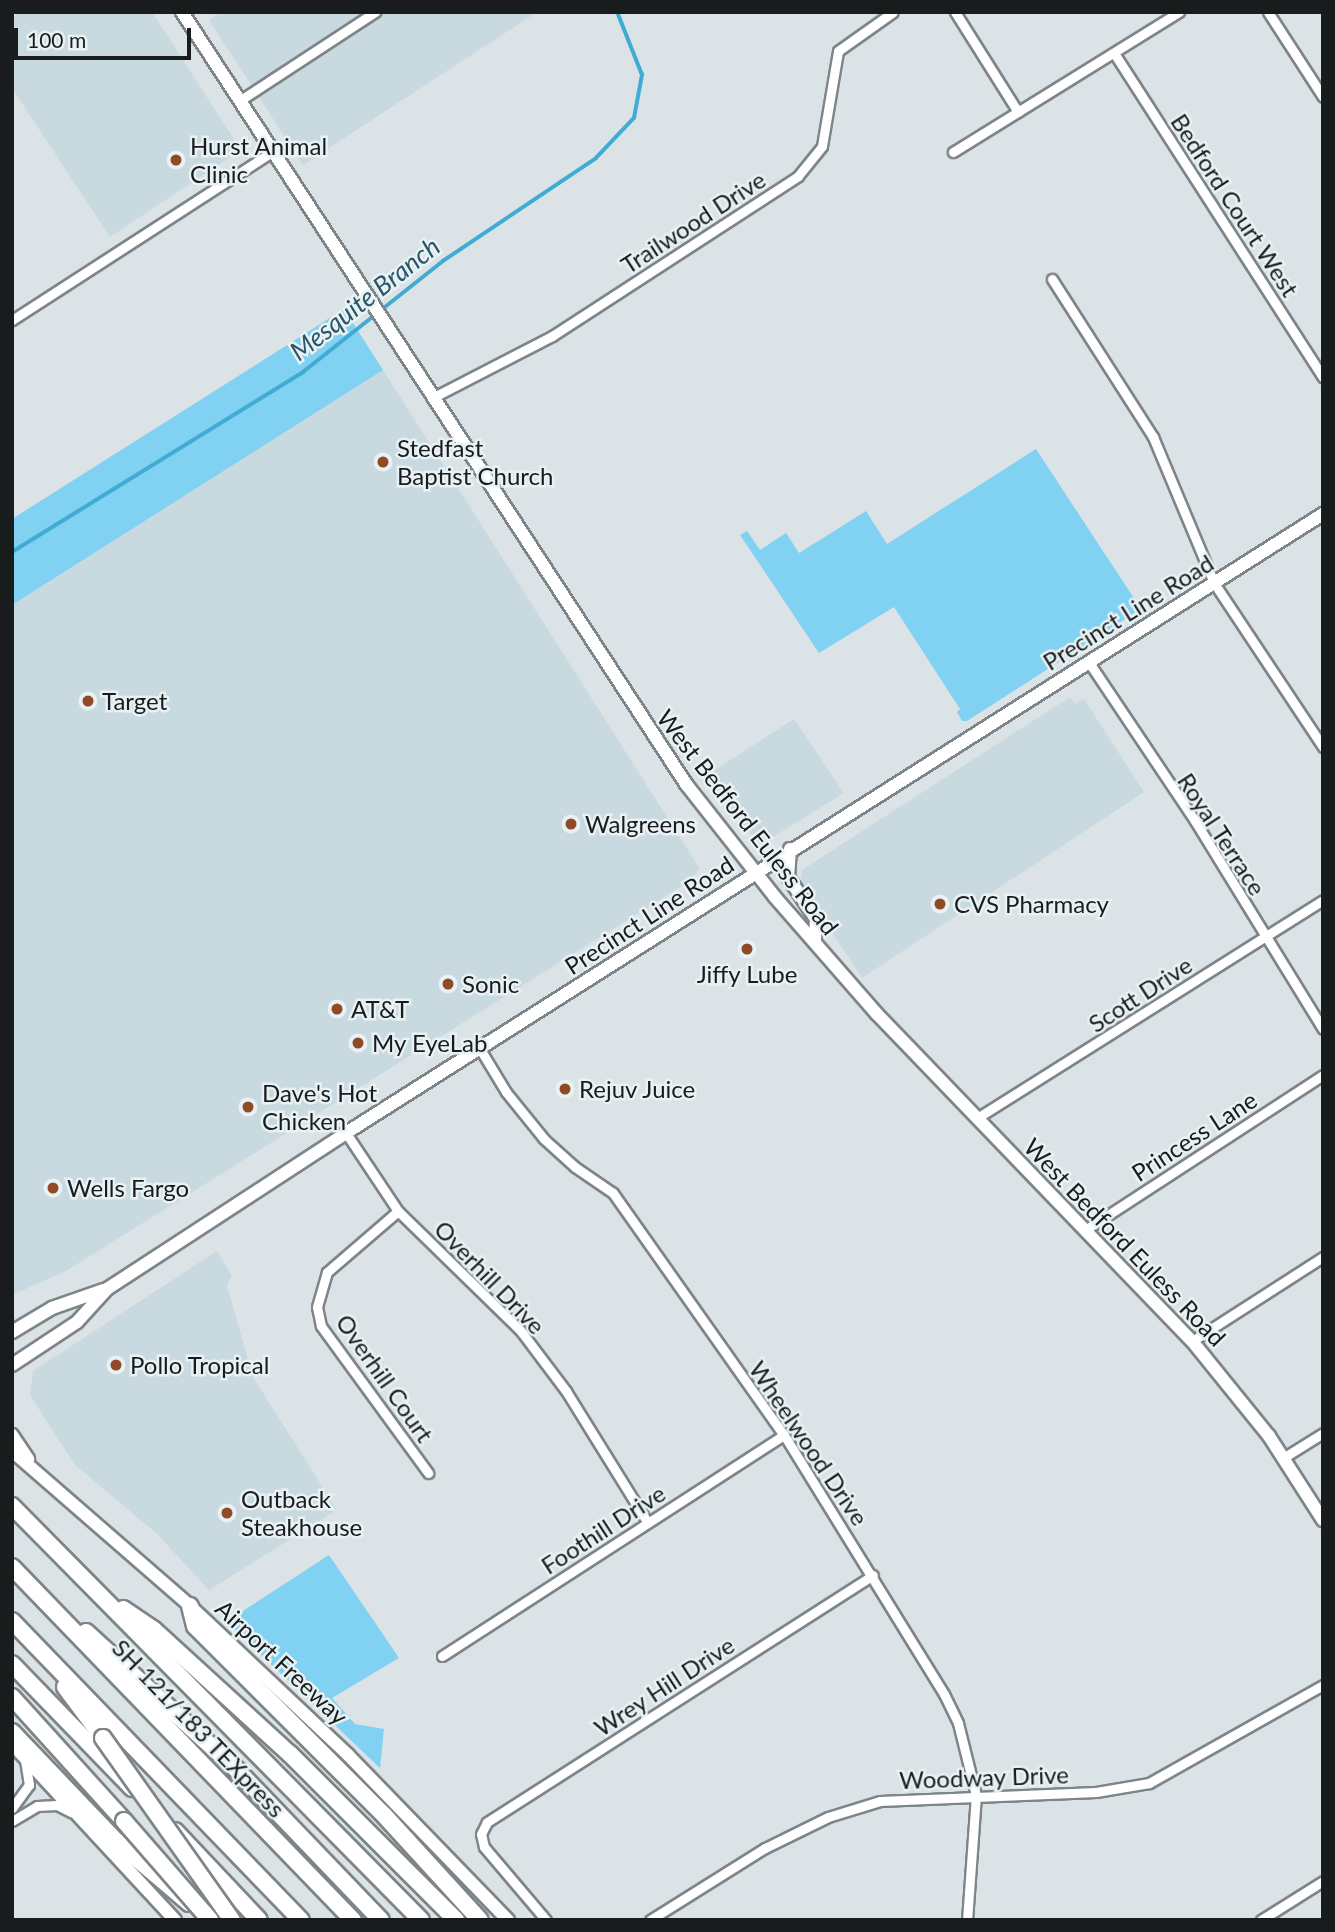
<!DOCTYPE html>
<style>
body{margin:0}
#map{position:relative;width:1335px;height:1932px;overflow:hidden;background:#dbe3e7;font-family:Lato,sans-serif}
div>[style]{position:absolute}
.built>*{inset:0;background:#c9d9e0}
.green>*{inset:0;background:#80d1f2}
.stream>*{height:3.5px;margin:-1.75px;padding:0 1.75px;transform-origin:1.75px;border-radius:1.75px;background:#40acd4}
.roads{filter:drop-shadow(2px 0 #7e8588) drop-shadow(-2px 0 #7e8588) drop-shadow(0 2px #7e8588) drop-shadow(0 -2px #7e8588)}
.street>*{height:9px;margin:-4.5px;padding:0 4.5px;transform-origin:4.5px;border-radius:4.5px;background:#fff}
.secondary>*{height:12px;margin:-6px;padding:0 6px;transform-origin:6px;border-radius:6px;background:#fff}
.highway>*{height:16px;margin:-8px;padding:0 8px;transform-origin:8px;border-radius:8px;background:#fff}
.bridges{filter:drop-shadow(2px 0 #7e8588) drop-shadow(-2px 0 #7e8588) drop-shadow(0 2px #7e8588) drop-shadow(0 -2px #7e8588)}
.highway-bridge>*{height:16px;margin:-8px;padding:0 8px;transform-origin:8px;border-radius:8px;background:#fff}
.dots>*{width:19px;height:19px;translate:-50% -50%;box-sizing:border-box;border:4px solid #e8f1f4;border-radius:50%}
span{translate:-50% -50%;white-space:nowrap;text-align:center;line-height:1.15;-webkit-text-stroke:5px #e8f1f4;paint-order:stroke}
.poi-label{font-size:24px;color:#191c1d}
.left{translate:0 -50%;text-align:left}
.street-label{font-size:24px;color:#191c1d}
.water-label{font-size:26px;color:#2a5768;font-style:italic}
.frame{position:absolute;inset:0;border:14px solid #191c1d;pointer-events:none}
.scale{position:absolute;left:14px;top:28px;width:177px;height:32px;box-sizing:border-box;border:4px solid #191c1d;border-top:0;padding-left:9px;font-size:21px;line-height:24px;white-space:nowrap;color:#191c1d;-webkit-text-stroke:5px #e8f1f4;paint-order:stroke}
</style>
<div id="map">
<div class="built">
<div style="clip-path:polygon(20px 12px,152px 12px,241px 150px,110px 237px,12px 88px,12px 18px)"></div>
<div style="clip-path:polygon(221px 12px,537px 12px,303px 165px,209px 20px)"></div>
<div style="clip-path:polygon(383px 370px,700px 869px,688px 882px,66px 1271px,12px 1295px,12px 605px)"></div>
<div style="clip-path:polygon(1070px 697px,1075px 704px,1084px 699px,1144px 792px,862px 978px,801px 886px,802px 870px)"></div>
<div style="clip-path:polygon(794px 719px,844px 793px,760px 845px,704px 777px)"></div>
<div style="clip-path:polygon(217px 1251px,232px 1276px,227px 1285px,253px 1377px,337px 1510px,209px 1590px,157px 1534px,75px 1465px,30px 1395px,33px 1371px)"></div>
</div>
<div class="green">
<div style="clip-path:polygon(344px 309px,383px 370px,12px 605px,12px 519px)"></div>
<div style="clip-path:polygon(1036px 449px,1141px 609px,967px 721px,962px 721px,957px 712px,960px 709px,894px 607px,819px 653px,740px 535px,747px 531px,760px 550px,786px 533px,799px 553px,866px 511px,887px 544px)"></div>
<div style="clip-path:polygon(329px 1555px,399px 1658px,332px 1698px,355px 1724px,384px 1729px,380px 1768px,230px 1625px,232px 1618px)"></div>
</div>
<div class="stream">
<div style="left:12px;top:552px;width:342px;rotate:-31.7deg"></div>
<div style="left:303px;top:372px;width:179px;rotate:-38.4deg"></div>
<div style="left:443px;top:261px;width:184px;rotate:-33.9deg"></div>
<div style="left:596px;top:158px;width:55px;rotate:-46.5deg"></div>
<div style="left:634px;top:118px;width:44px;rotate:-79.5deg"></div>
<div style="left:642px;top:75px;width:68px;rotate:-111.6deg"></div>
</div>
<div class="roads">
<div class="street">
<div style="left:955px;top:12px;width:118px;rotate:57.8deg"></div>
<div style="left:1268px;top:12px;width:101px;rotate:57.1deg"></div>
<div style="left:1114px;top:53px;width:386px;rotate:57.2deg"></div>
<div style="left:239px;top:101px;width:163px;rotate:-33.2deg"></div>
<div style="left:953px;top:152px;width:266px;rotate:-31.8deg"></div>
<div style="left:1052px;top:279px;width:188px;rotate:57.4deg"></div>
<div style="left:1153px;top:437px;width:158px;rotate:67.3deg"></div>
<div style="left:1214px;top:583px;width:197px;rotate:56.4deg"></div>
<div style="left:12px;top:320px;width:310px;rotate:-32.9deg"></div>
<div style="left:432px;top:398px;width:135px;rotate:-27.3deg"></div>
<div style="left:552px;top:336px;width:293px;rotate:-33deg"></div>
<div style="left:798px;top:176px;width:38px;rotate:-51deg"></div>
<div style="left:822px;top:146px;width:96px;rotate:-80.4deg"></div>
<div style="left:838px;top:51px;width:67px;rotate:-35.3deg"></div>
<div style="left:1088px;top:661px;width:192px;rotate:56.2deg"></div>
<div style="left:1195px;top:821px;width:244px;rotate:58.4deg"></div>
<div style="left:480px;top:1049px;width:50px;rotate:58.8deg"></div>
<div style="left:506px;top:1092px;width:60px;rotate:51deg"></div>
<div style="left:544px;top:1139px;width:42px;rotate:42.1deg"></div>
<div style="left:575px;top:1167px;width:46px;rotate:34.4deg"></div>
<div style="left:613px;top:1193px;width:296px;rotate:54.8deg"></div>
<div style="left:784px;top:1435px;width:304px;rotate:58.3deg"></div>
<div style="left:944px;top:1694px;width:32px;rotate:64deg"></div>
<div style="left:958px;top:1723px;width:74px;rotate:76deg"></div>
<div style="left:976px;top:1795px;width:125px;rotate:94.1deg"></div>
<div style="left:977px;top:1118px;width:409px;rotate:-32.2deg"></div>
<div style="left:346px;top:1133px;width:94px;rotate:56.3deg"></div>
<div style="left:398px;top:1211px;width:170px;rotate:44.3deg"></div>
<div style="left:520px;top:1330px;width:76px;rotate:53deg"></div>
<div style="left:566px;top:1391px;width:155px;rotate:58.2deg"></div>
<div style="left:398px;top:1211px;width:94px;rotate:139.3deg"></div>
<div style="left:327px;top:1272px;width:36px;rotate:106deg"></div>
<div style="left:317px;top:1307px;width:19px;rotate:78deg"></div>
<div style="left:321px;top:1326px;width:182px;rotate:53.9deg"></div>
<div style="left:1085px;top:1230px;width:284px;rotate:-33.1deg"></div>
<div style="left:1192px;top:1341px;width:156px;rotate:-32.7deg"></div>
<div style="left:1283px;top:1458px;width:47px;rotate:-32deg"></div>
<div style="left:442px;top:1656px;width:407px;rotate:-32.9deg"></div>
<div style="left:12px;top:1808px;width:29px;rotate:-54deg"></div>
<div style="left:29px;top:1785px;width:24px;rotate:-99deg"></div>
<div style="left:12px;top:1821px;width:29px;rotate:-31deg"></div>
<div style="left:37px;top:1806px;width:20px;rotate:-3deg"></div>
<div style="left:57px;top:1805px;width:16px;rotate:27deg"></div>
<div style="left:546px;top:1920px;width:96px;rotate:-130.3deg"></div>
<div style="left:484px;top:1847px;width:13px;rotate:-103deg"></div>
<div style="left:481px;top:1834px;width:13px;rotate:-63deg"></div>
<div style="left:487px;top:1822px;width:458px;rotate:-32.6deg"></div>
<div style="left:650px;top:1920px;width:136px;rotate:-32.1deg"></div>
<div style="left:765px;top:1848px;width:70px;rotate:-26.2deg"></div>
<div style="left:828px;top:1817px;width:54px;rotate:-17.1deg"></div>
<div style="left:880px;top:1801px;width:216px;rotate:-2.4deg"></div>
<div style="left:1096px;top:1792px;width:54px;rotate:-9.6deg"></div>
<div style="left:1149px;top:1783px;width:200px;rotate:-29.4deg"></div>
<div style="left:1261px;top:1920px;width:73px;rotate:-32.2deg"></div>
</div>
<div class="secondary">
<div style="left:182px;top:12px;width:922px;rotate:56.86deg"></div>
<div style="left:686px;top:784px;width:142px;rotate:51.8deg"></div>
<div style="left:774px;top:896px;width:157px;rotate:48.9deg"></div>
<div style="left:877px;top:1014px;width:454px;rotate:46.1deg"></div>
<div style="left:1192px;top:1341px;width:122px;rotate:51deg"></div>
<div style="left:1269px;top:1436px;width:100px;rotate:57.3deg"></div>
<div style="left:790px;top:849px;width:28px;rotate:94deg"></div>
<div style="left:788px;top:877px;width:50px;rotate:56.3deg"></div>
<div style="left:816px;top:919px;width:22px;rotate:93deg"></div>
<div style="left:12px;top:1332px;width:47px;rotate:-31deg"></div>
<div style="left:52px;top:1308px;width:54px;rotate:-19.4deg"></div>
<div style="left:12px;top:1365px;width:78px;rotate:-33.5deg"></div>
<div style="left:77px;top:1322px;width:45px;rotate:-47.7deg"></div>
<div style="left:107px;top:1289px;width:285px;rotate:-33.1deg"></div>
<div style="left:346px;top:1133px;width:1157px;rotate:-32.36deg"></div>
<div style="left:12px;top:1435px;width:29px;rotate:56deg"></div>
<div style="left:12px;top:1451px;width:236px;rotate:41deg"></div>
<div style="left:190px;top:1606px;width:217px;rotate:43.3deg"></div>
<div style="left:348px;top:1755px;width:230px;rotate:45.9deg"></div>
<div style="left:12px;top:1744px;width:240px;rotate:47.2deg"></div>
</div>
<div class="highway">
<div style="left:12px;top:1506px;width:582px;rotate:45.35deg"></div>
<div style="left:12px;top:1567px;width:491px;rotate:46deg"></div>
<div style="left:190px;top:1606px;width:21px;rotate:76deg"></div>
<div style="left:195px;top:1626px;width:267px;rotate:45deg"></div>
<div style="left:384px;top:1815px;width:142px;rotate:47.6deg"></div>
<div style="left:123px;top:1609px;width:37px;rotate:34deg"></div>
<div style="left:154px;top:1630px;width:184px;rotate:42.4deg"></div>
<div style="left:290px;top:1754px;width:235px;rotate:45deg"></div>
<div style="left:12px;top:1621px;width:416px;rotate:46deg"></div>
<div style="left:86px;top:1632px;width:202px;rotate:42.4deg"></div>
<div style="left:235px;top:1768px;width:211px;rotate:46.2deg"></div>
<div style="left:12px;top:1664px;width:173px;rotate:45.9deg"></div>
<div style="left:65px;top:1687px;width:64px;rotate:53.3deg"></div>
<div style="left:12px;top:1697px;width:167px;rotate:47.9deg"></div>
<div style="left:12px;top:1732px;width:151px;rotate:46.3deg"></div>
<div style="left:116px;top:1841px;width:96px;rotate:40.3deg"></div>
<div style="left:175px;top:1831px;width:122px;rotate:46.7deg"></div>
</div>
</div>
<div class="bridges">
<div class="highway-bridge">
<div style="left:103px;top:1738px;width:223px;rotate:54.7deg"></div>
<div style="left:124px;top:1821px;width:131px;rotate:49deg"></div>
</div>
</div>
<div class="dots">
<div style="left:176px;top:160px;background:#914a26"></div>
<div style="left:383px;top:462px;background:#914a26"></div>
<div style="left:88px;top:701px;background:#914a26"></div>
<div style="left:571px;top:824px;background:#914a26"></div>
<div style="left:940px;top:904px;background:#914a26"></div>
<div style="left:747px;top:949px;background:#914a26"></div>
<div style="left:448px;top:984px;background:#914a26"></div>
<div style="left:337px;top:1009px;background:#914a26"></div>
<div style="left:358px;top:1043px;background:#914a26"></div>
<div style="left:565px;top:1089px;background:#914a26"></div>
<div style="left:248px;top:1107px;background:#914a26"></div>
<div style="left:53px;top:1188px;background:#914a26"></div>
<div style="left:116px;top:1365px;background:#914a26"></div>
<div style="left:227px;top:1513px;background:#914a26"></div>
</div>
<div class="poi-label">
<span class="left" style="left:190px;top:160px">Hurst Animal<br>Clinic</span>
<span class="left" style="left:397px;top:462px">Stedfast<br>Baptist Church</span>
<span class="left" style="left:102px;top:701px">Target</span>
<span class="left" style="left:585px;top:824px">Walgreens</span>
<span class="left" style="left:954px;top:904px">CVS Pharmacy</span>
<span style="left:747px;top:974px">Jiffy Lube</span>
<span class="left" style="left:462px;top:984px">Sonic</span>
<span class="left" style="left:351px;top:1009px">AT&amp;T</span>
<span class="left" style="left:372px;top:1043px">My EyeLab</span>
<span class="left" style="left:579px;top:1089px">Rejuv Juice</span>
<span class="left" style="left:262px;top:1107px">Dave's Hot<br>Chicken</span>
<span class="left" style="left:67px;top:1188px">Wells Fargo</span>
<span class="left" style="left:130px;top:1365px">Pollo Tropical</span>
<span class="left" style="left:241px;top:1513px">Outback<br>Steakhouse</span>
</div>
<div class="street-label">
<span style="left:1235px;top:205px;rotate:57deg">Bedford Court West</span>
<span style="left:693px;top:222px;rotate:-33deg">Trailwood Drive</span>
<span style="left:1128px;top:612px;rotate:-32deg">Precinct Line Road</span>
<span style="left:748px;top:822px;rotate:52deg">West Bedford Euless Road</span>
<span style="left:1222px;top:834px;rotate:57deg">Royal Terrace</span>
<span style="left:649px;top:915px;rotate:-33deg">Precinct Line Road</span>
<span style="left:1140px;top:994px;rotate:-33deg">Scott Drive</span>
<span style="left:1194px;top:1136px;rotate:-33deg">Princess Lane</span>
<span style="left:1125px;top:1242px;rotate:46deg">West Bedford Euless Road</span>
<span style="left:490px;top:1277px;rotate:46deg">Overhill Drive</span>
<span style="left:385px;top:1378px;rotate:55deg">Overhill Court</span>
<span style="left:809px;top:1443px;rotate:56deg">Wheelwood Drive</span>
<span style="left:603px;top:1529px;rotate:-33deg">Foothill Drive</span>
<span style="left:282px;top:1662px;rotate:43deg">Airport Freeway</span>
<span style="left:664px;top:1686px;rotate:-33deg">Wrey Hill Drive</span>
<span style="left:199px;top:1728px;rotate:46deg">SH 121/183 TEXpress</span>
<span style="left:984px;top:1777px;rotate:-2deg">Woodway Drive</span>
</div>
<div class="water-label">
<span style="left:365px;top:299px;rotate:-38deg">Mesquite Branch</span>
</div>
<div class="frame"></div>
<div class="scale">100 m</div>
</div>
